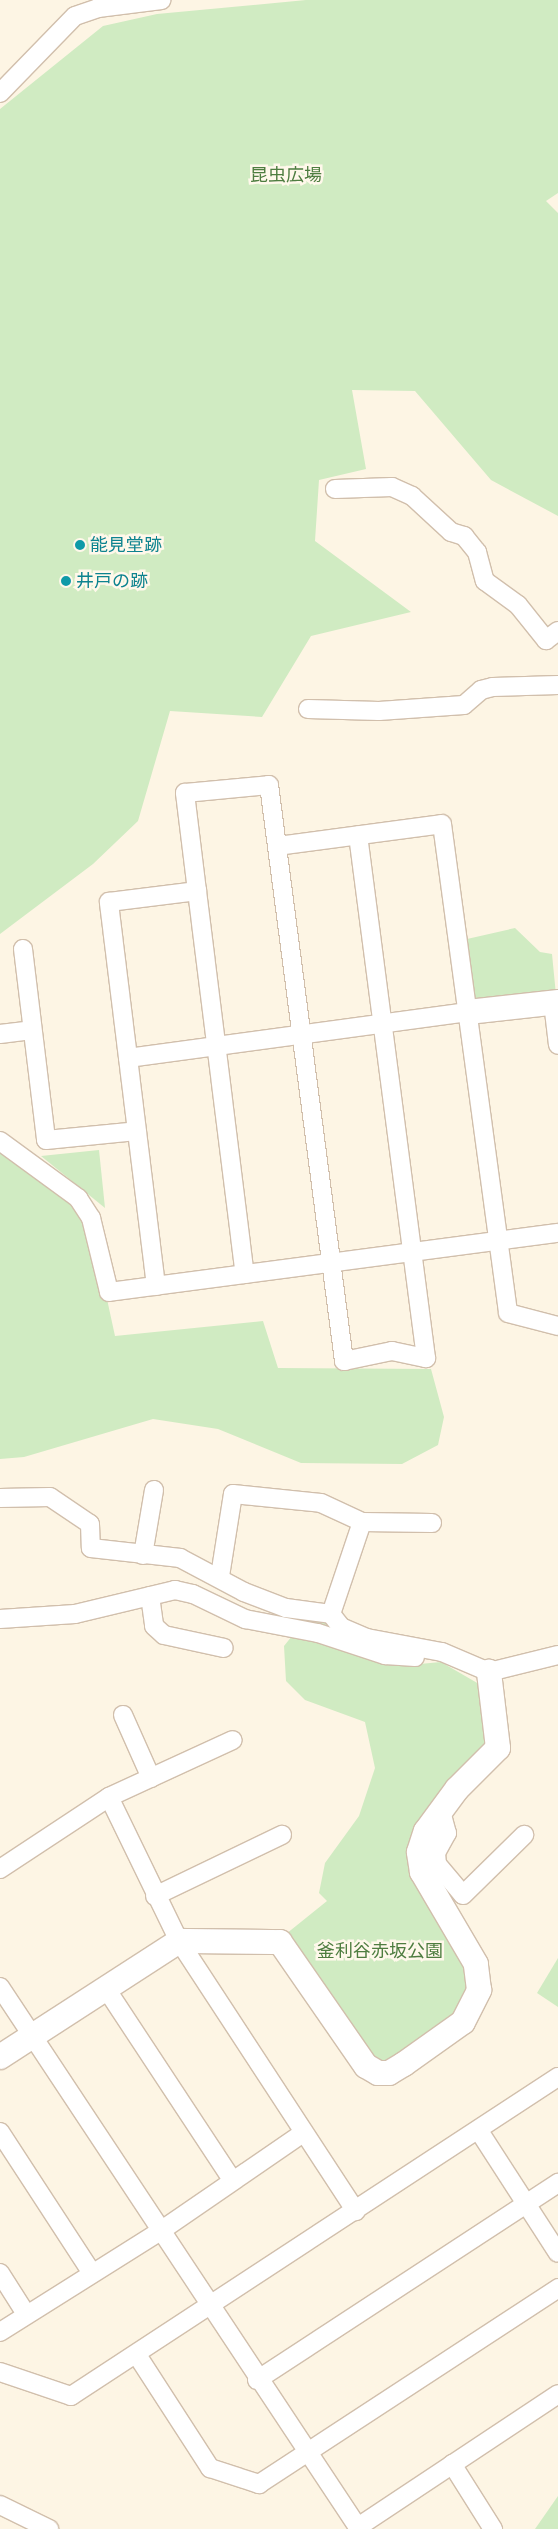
<!DOCTYPE html>
<meta charset="utf-8">
<style>
body{margin:0}
#map{position:relative;width:558px;height:2529px;overflow:hidden;background:#fdf5e4;font-family:Roboto,"Noto Sans JP",sans-serif}
div>[style]{position:absolute}
.green>*{inset:0;background:#d0ebc2}
.roads{filter:drop-shadow(1px 0 #d1bfac) drop-shadow(-1px 0 #d1bfac) drop-shadow(0 1px #d1bfac) drop-shadow(0 -1px #d1bfac)}
.street>*{height:18px;margin:-9px;padding:0 9px;transform-origin:9px;border-radius:9px;background:#fff}
.secondary>*{height:24px;margin:-12px;padding:0 12px;transform-origin:12px;border-radius:12px;background:#fff}
.dots>*{width:14px;height:14px;translate:-50% -50%;box-sizing:border-box;border:2px solid #fff8eb;border-radius:50%}
span{translate:-50% -50%;white-space:nowrap;text-align:center;line-height:1.15;-webkit-text-stroke:5px #fff8eb;paint-order:stroke}
.park-label{font-size:18px;color:#4e7d40}
.culture-label{font-size:18px;color:#0d838f}
.left{translate:0 -50%;text-align:left}
</style>
<div id="map">
<div class="green">
<div style="clip-path:polygon(306px 0,558px 0,558px 193px,546px 201px,558px 213px,558px 516px,491px 480px,415px 391px,352px 390px,366px 469px,319px 480px,315px 541px,411px 612px,311px 636px,262px 717px,170px 711px,138px 821px,93px 864px,0 934px,0 109px,103px 26px,157px 14px)"></div>
<div style="clip-path:polygon(515px 928px,540px 952px,552px 954px,556px 995px,475px 1005px,467px 939px)"></div>
<div style="clip-path:polygon(0 1140px,89px 1216px,115px 1336px,263px 1321px,278px 1368px,431px 1369px,444px 1417px,438px 1445px,402px 1464px,301px 1463px,218px 1429px,153px 1419px,24px 1457px,0 1459px)"></div>
<div style="clip-path:polygon(99px 1150px,105px 1208px,41px 1156px)"></div>
<div style="clip-path:polygon(303px 1616px,330px 1623px,409px 1665px,441px 1662px,479px 1684px,487px 1741px,411px 1849px,467px 1966px,469px 1986px,457px 2016px,387px 2064px,372px 2061px,286px 1934px,327px 1901px,319px 1893px,325px 1863px,359px 1816px,375px 1768px,365px 1722px,305px 1700px,286px 1681px,284px 1646px,292px 1636px,304px 1636px)"></div>
<div style="clip-path:polygon(558px 1958px,558px 2007px,537px 1993px)"></div>
<div style="clip-path:polygon(558px 2496px,558px 2529px,535px 2529px)"></div>
</div>
<div class="roads">
<div class="street">
<div style="left:0;top:93px;width:107px;rotate:-45.8deg"></div>
<div style="left:75px;top:16px;width:24px;rotate:-19deg"></div>
<div style="left:98px;top:8px;width:64px;rotate:-7.2deg"></div>
<div style="left:335px;top:489px;width:57px;rotate:-2deg"></div>
<div style="left:392px;top:487px;width:22px;rotate:24deg"></div>
<div style="left:412px;top:496px;width:53px;rotate:42.7deg"></div>
<div style="left:451px;top:532px;width:14px;rotate:17deg"></div>
<div style="left:464px;top:536px;width:21px;rotate:51deg"></div>
<div style="left:477px;top:552px;width:30px;rotate:75deg"></div>
<div style="left:485px;top:581px;width:41px;rotate:36deg"></div>
<div style="left:518px;top:605px;width:45px;rotate:51.3deg"></div>
<div style="left:546px;top:640px;width:15px;rotate:-37deg"></div>
<div style="left:308px;top:709px;width:71px;rotate:1.6deg"></div>
<div style="left:379px;top:711px;width:85px;rotate:-4deg"></div>
<div style="left:464px;top:705px;width:23px;rotate:-41deg"></div>
<div style="left:481px;top:690px;width:12px;rotate:-14deg"></div>
<div style="left:493px;top:687px;width:65px;rotate:-1.8deg"></div>
<div style="left:278px;top:846px;width:165px;rotate:-7.6deg"></div>
<div style="left:442px;top:824px;width:493px;rotate:82.3deg"></div>
<div style="left:508px;top:1313px;width:52px;rotate:14.6deg"></div>
<div style="left:197px;top:891px;width:386px;rotate:82.9deg"></div>
<div style="left:23px;top:949px;width:192px;rotate:83.1deg"></div>
<div style="left:46px;top:1140px;width:91px;rotate:-5.6deg"></div>
<div style="left:553px;top:1003px;width:42px;rotate:83.2deg"></div>
<div style="left:0;top:1034px;width:32px;rotate:-7deg"></div>
<div style="left:128px;top:1058px;width:343px;rotate:-7.7deg"></div>
<div style="left:0;top:1141px;width:97px;rotate:36.2deg"></div>
<div style="left:78px;top:1198px;width:24px;rotate:57deg"></div>
<div style="left:91px;top:1218px;width:76px;rotate:76.3deg"></div>
<div style="left:109px;top:1292px;width:453px;rotate:-7.5deg"></div>
<div style="left:156px;top:1286px;width:387px;rotate:-97deg"></div>
<div style="left:109px;top:902px;width:89px;rotate:-7.1deg"></div>
<div style="left:197px;top:891px;width:99px;rotate:-97deg"></div>
<div style="left:185px;top:793px;width:84px;rotate:-5.4deg"></div>
<div style="left:269px;top:785px;width:581px;rotate:82.58deg"></div>
<div style="left:344px;top:1361px;width:49px;rotate:-11.8deg"></div>
<div style="left:392px;top:1351px;width:35px;rotate:12deg"></div>
<div style="left:426px;top:1358px;width:527px;rotate:-97.41deg"></div>
<div style="left:0;top:1498px;width:50px;rotate:-1.1deg"></div>
<div style="left:50px;top:1497px;width:48px;rotate:34deg"></div>
<div style="left:90px;top:1524px;width:24px;rotate:88deg"></div>
<div style="left:91px;top:1548px;width:90px;rotate:6.4deg"></div>
<div style="left:180px;top:1558px;width:72px;rotate:28deg"></div>
<div style="left:244px;top:1592px;width:45px;rotate:20.9deg"></div>
<div style="left:286px;top:1608px;width:45px;rotate:7.6deg"></div>
<div style="left:331px;top:1614px;width:16px;rotate:52deg"></div>
<div style="left:341px;top:1627px;width:28px;rotate:23deg"></div>
<div style="left:367px;top:1638px;width:76px;rotate:10.6deg"></div>
<div style="left:442px;top:1652px;width:51px;rotate:23.1deg"></div>
<div style="left:489px;top:1672px;width:71px;rotate:-13.8deg"></div>
<div style="left:143px;top:1555px;width:66px;rotate:-80.4deg"></div>
<div style="left:220px;top:1576px;width:83px;rotate:-81deg"></div>
<div style="left:233px;top:1494px;width:88px;rotate:5.8deg"></div>
<div style="left:321px;top:1503px;width:45px;rotate:24.9deg"></div>
<div style="left:362px;top:1522px;width:70px;rotate:0.8deg"></div>
<div style="left:150px;top:1596px;width:30px;rotate:82deg"></div>
<div style="left:154px;top:1626px;width:13px;rotate:42deg"></div>
<div style="left:164px;top:1635px;width:61px;rotate:12.2deg"></div>
<div style="left:331px;top:1614px;width:97px;rotate:-71.4deg"></div>
<div style="left:0;top:1619px;width:75px;rotate:-3.8deg"></div>
<div style="left:75px;top:1614px;width:103px;rotate:-13.5deg"></div>
<div style="left:175px;top:1590px;width:18px;rotate:13deg"></div>
<div style="left:193px;top:1594px;width:58px;rotate:25.7deg"></div>
<div style="left:245px;top:1619px;width:74px;rotate:10.9deg"></div>
<div style="left:318px;top:1633px;width:71px;rotate:18.2deg"></div>
<div style="left:385px;top:1655px;width:30px;rotate:4deg"></div>
<div style="left:123px;top:1715px;width:69px;rotate:66deg"></div>
<div style="left:109px;top:1797px;width:136px;rotate:-24.7deg"></div>
<div style="left:441px;top:1811px;width:23px;rotate:75deg"></div>
<div style="left:447px;top:1833px;width:23px;rotate:119deg"></div>
<div style="left:436px;top:1853px;width:11px;rotate:85deg"></div>
<div style="left:437px;top:1864px;width:40px;rotate:50deg"></div>
<div style="left:463px;top:1895px;width:86px;rotate:-44.5deg"></div>
<div style="left:0;top:1869px;width:131px;rotate:-33.4deg"></div>
<div style="left:109px;top:1797px;width:160px;rotate:64.1deg"></div>
<div style="left:179px;top:1941px;width:323px;rotate:56.8deg"></div>
<div style="left:155px;top:1896px;width:141px;rotate:-25.7deg"></div>
<div style="left:0;top:1987px;width:650px;rotate:56.48deg"></div>
<div style="left:105px;top:1987px;width:232px;rotate:56.6deg"></div>
<div style="left:479px;top:2131px;width:145px;rotate:57.1deg"></div>
<div style="left:0;top:2132px;width:168px;rotate:56.9deg"></div>
<div style="left:0;top:2273px;width:49px;rotate:57.6deg"></div>
<div style="left:0;top:2332px;width:188px;rotate:-32.2deg"></div>
<div style="left:159px;top:2232px;width:175px;rotate:-34.5deg"></div>
<div style="left:137px;top:2355px;width:135px;rotate:57.1deg"></div>
<div style="left:210px;top:2468px;width:52px;rotate:18.1deg"></div>
<div style="left:259px;top:2484px;width:358px;rotate:-33.2deg"></div>
<div style="left:0;top:2372px;width:75px;rotate:18.7deg"></div>
<div style="left:71px;top:2396px;width:582px;rotate:-33.23deg"></div>
<div style="left:257px;top:2380px;width:360px;rotate:-33.2deg"></div>
<div style="left:452px;top:2464px;width:77px;rotate:57.8deg"></div>
<div style="left:0;top:2505px;width:55px;rotate:26.1deg"></div>
<div style="left:358px;top:2527px;width:240px;rotate:-33.6deg"></div>
</div>
<div class="secondary">
<div style="left:468px;top:1012px;width:91px;rotate:-6.3deg"></div>
<div style="left:0;top:2057px;width:213px;rotate:-32.9deg"></div>
<div style="left:179px;top:1941px;width:101px;rotate:0.6deg"></div>
<div style="left:280px;top:1942px;width:151px;rotate:55.3deg"></div>
<div style="left:366px;top:2066px;width:14px;rotate:30deg"></div>
<div style="left:378px;top:2073px;width:11px"></div>
<div style="left:389px;top:2073px;width:17px;rotate:-31deg"></div>
<div style="left:404px;top:2064px;width:72px;rotate:-35.4deg"></div>
<div style="left:463px;top:2022px;width:36px;rotate:-63deg"></div>
<div style="left:479px;top:1990px;width:26px;rotate:-97deg"></div>
<div style="left:476px;top:1964px;width:107px;rotate:-120.4deg"></div>
<div style="left:422px;top:1872px;width:20px;rotate:-99deg"></div>
<div style="left:419px;top:1852px;width:22px;rotate:-72deg"></div>
<div style="left:426px;top:1831px;width:52px;rotate:-53.6deg"></div>
<div style="left:457px;top:1789px;width:58px;rotate:-45deg"></div>
<div style="left:498px;top:1748px;width:77px;rotate:-96.8deg"></div>
</div>
</div>
<div class="dots">
<div style="left:80px;top:545px;background:#0f9aa8"></div>
<div style="left:66px;top:581px;background:#0f9aa8"></div>
</div>
<div class="park-label">
<span style="left:286px;top:175px">昆虫広場</span>
<span style="left:380px;top:1951px">釜利谷赤坂公園</span>
</div>
<div class="culture-label">
<span class="left" style="left:90px;top:545px">能見堂跡</span>
<span class="left" style="left:76px;top:581px">井戸の跡</span>
</div>
</div>
